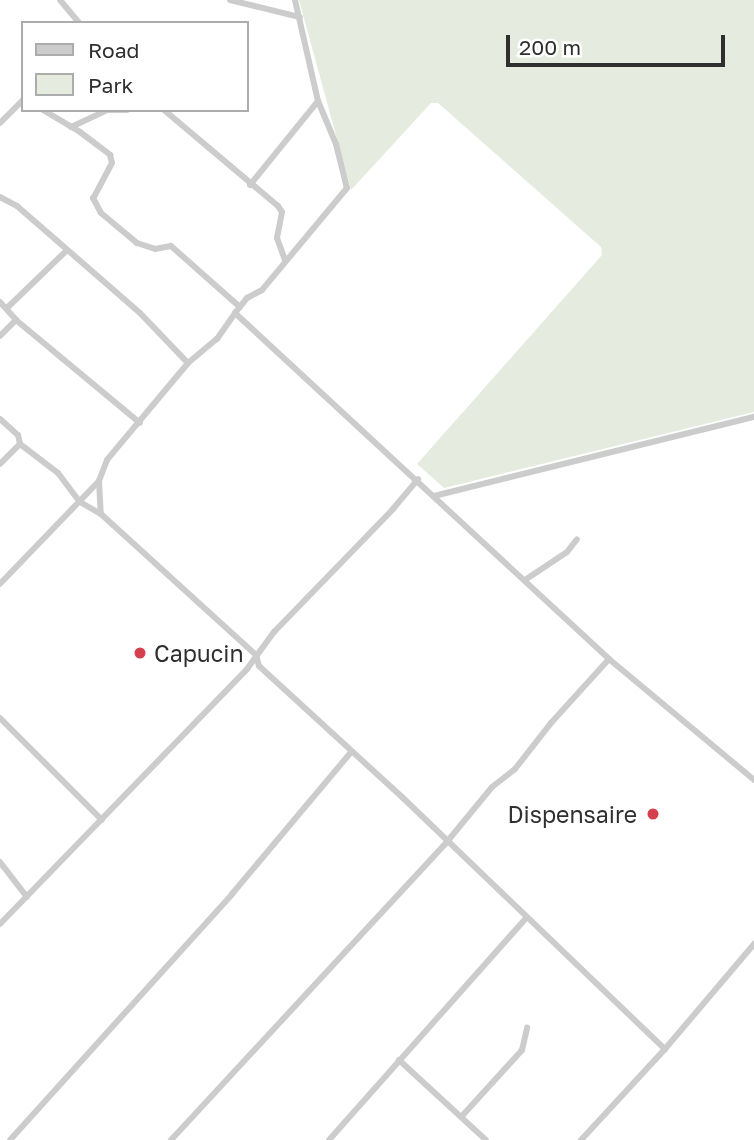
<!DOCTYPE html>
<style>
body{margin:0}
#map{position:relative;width:754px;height:1140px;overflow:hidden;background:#fff;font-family:"Golos Text",sans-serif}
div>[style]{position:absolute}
.green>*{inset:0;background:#e5ebde}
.minor>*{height:6px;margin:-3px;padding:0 3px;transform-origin:3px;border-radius:3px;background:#ccc}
.dots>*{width:19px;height:19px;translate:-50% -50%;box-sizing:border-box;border:4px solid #fff;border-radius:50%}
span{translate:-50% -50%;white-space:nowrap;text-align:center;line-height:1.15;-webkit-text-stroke:7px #fff;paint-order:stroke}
.poi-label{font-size:23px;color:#2f2f2f}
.left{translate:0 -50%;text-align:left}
.right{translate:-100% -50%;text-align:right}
.legend{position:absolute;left:21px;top:21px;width:228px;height:91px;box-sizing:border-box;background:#fff;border:2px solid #acacac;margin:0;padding:9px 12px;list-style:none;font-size:21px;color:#2f2f2f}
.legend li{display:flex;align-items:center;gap:14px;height:35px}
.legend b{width:35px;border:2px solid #acacac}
.scale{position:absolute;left:506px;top:35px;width:219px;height:32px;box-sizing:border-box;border:4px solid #2f2f2f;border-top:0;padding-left:9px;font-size:21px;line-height:24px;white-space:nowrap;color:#2f2f2f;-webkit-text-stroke:5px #fff;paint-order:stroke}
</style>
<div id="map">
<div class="green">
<div style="clip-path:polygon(299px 0,754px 0,754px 412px,444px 488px,417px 464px,602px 255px,601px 247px,438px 103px,431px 103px,351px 190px)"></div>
</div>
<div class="minor">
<div style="left:60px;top:0;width:30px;rotate:50deg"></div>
<div style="left:230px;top:0;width:72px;rotate:13.7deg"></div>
<div style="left:295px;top:0;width:104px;rotate:77.2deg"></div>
<div style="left:318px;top:101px;width:47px;rotate:67.3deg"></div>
<div style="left:336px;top:144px;width:45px;rotate:76deg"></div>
<div style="left:347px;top:188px;width:133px;rotate:129.8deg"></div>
<div style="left:262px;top:290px;width:17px;rotate:152deg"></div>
<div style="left:247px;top:298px;width:19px;rotate:129deg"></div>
<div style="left:235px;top:313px;width:510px;rotate:42.77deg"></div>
<div style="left:609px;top:659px;width:189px;rotate:39.8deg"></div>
<div style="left:43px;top:110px;width:43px;rotate:30.7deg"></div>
<div style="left:80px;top:132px;width:38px;rotate:37deg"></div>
<div style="left:110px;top:155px;width:8px;rotate:76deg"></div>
<div style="left:112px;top:163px;width:40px;rotate:118deg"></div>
<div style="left:93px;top:198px;width:17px;rotate:62deg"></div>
<div style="left:101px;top:213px;width:47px;rotate:39.8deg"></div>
<div style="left:137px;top:243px;width:19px;rotate:18deg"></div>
<div style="left:155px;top:249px;width:16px;rotate:-11deg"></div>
<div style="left:171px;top:246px;width:92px;rotate:41.5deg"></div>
<div style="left:164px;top:110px;width:149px;rotate:40.1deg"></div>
<div style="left:278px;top:206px;width:7px;rotate:56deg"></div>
<div style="left:282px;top:212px;width:26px;rotate:101deg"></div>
<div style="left:277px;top:238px;width:23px;rotate:70deg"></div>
<div style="left:0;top:123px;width:33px;rotate:-45deg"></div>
<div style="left:71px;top:127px;width:40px;rotate:-25deg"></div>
<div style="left:107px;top:110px;width:20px"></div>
<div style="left:250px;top:185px;width:108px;rotate:-51deg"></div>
<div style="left:0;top:197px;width:19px;rotate:28deg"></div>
<div style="left:17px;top:206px;width:163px;rotate:41deg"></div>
<div style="left:140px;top:313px;width:69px;rotate:46.2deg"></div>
<div style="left:188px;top:363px;width:126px;rotate:129.9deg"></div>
<div style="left:107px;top:460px;width:22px;rotate:111deg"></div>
<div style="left:99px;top:481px;width:143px;rotate:133.9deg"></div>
<div style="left:0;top:302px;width:24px;rotate:48deg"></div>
<div style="left:16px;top:320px;width:161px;rotate:39.7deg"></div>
<div style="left:7px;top:308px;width:82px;rotate:-44deg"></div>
<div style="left:0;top:336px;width:23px;rotate:-45deg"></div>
<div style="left:188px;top:363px;width:38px;rotate:-40deg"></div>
<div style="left:217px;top:339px;width:32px;rotate:-55deg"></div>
<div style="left:0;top:419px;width:24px;rotate:42deg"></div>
<div style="left:18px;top:435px;width:9px;rotate:77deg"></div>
<div style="left:20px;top:444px;width:48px;rotate:37.3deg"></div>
<div style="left:58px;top:473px;width:36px;rotate:53deg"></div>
<div style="left:80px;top:502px;width:24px;rotate:30deg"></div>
<div style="left:101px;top:514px;width:210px;rotate:42.3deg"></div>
<div style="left:256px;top:655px;width:11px;rotate:75deg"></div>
<div style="left:259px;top:666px;width:194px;rotate:42.5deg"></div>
<div style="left:402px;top:797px;width:364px;rotate:43.8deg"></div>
<div style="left:0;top:464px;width:28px;rotate:-45deg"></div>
<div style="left:99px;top:481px;width:33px;rotate:87deg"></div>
<div style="left:434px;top:496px;width:330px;rotate:-13.9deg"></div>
<div style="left:525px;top:580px;width:50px;rotate:-33.7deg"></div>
<div style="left:567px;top:552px;width:16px;rotate:-52deg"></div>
<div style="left:0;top:718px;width:144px;rotate:45deg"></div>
<div style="left:0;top:862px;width:44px;rotate:52.4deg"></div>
<div style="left:0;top:924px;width:355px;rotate:-45.9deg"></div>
<div style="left:247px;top:669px;width:46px;rotate:-53.9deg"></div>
<div style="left:274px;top:632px;width:171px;rotate:-45.9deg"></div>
<div style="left:393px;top:509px;width:39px;rotate:-50deg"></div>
<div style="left:399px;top:1060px;width:118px;rotate:42.6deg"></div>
<div style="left:462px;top:1116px;width:89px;rotate:-47.7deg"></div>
<div style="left:522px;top:1050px;width:23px;rotate:-77deg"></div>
<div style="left:10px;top:1140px;width:331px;rotate:-47.9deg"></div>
<div style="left:232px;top:894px;width:185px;rotate:-50deg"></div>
<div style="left:171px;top:1140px;width:405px;rotate:-47.2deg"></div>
<div style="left:446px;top:843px;width:72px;rotate:-50.6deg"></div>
<div style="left:492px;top:787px;width:29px;rotate:-38deg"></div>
<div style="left:515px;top:769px;width:58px;rotate:-52deg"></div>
<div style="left:551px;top:723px;width:86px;rotate:-47.8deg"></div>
<div style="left:329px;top:1140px;width:298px;rotate:-48.4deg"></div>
<div style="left:581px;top:1140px;width:124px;rotate:-47.3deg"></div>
<div style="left:665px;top:1049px;width:138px;rotate:-49.7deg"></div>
</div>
<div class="dots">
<div style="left:140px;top:653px;background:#d6404d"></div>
<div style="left:653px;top:814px;background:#d6404d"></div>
</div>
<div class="poi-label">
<span class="left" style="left:154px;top:653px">Capucin</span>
<span class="right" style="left:637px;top:814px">Dispensaire</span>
</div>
<ul class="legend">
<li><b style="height:9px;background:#ccc"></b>Road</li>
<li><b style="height:19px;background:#e5ebde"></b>Park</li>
</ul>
<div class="scale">200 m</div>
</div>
